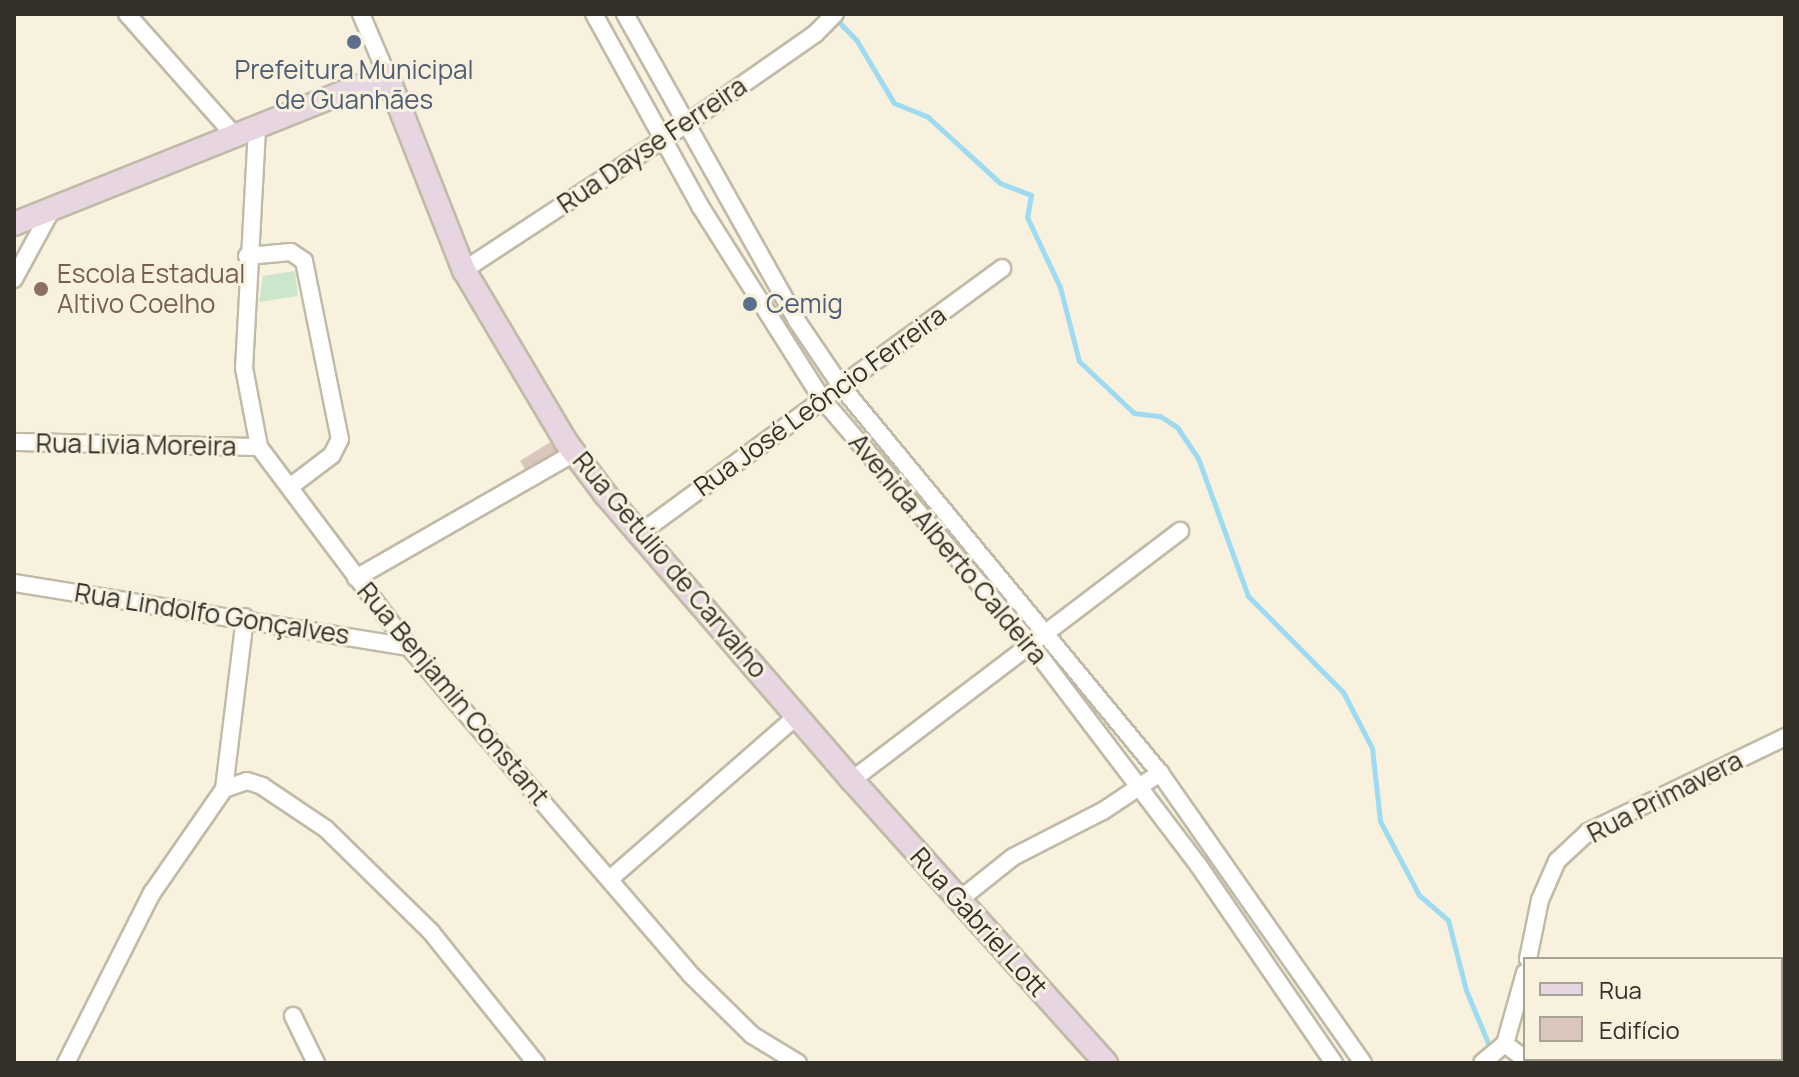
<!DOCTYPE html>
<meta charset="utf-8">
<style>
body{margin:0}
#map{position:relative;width:1799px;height:1077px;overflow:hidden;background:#f7f1dd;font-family:Manrope,sans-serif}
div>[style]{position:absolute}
.green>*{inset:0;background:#cbe6ca}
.stream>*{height:5px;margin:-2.5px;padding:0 2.5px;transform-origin:2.5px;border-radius:2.5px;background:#9cdbf1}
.building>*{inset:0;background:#dac6bc}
.roads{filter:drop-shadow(2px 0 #c0baa7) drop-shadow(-2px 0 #c0baa7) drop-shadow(0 2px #c0baa7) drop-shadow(0 -2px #c0baa7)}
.street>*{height:16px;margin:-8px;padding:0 8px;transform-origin:8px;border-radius:8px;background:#fff}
.secondary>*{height:22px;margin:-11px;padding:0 11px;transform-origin:11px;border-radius:11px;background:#e8d5e2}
.dots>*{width:22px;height:22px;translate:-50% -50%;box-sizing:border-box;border:4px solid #f7f1dd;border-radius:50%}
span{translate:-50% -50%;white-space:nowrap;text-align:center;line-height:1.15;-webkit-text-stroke:6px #f7f1dd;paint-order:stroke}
.service-label{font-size:26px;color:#4e5e75}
.left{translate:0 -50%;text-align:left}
.street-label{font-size:26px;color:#323029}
.education-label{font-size:26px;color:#785e54}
.frame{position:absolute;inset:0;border:16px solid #323029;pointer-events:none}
.legend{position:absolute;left:1523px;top:957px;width:260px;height:104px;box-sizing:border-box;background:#f7f1dd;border:2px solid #a8a495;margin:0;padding:10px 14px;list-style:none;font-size:24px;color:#323029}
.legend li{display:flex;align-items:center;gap:16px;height:40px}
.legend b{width:40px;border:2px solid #a8a495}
</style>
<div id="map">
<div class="green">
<div style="clip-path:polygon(295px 271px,298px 296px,259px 302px,263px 276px)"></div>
</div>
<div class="stream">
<div style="left:836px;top:19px;width:30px;rotate:46deg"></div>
<div style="left:857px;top:41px;width:72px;rotate:59.2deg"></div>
<div style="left:894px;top:103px;width:37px;rotate:22deg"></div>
<div style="left:928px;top:117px;width:98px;rotate:42.5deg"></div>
<div style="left:1000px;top:183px;width:33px;rotate:21deg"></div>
<div style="left:1031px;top:195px;width:22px;rotate:100deg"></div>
<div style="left:1027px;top:217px;width:77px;rotate:64.8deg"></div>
<div style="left:1060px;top:287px;width:76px;rotate:75.6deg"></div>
<div style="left:1079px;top:361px;width:76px;rotate:43.4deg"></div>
<div style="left:1134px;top:413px;width:26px;rotate:7deg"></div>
<div style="left:1160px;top:416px;width:20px;rotate:33deg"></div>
<div style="left:1177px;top:427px;width:37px;rotate:56deg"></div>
<div style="left:1198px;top:458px;width:147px;rotate:70.1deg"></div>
<div style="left:1248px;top:596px;width:135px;rotate:45.3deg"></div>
<div style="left:1343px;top:692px;width:63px;rotate:62.6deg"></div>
<div style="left:1372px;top:748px;width:73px;rotate:83.7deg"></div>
<div style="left:1380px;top:821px;width:84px;rotate:62.2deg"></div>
<div style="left:1419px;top:895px;width:38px;rotate:41deg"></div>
<div style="left:1448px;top:920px;width:72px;rotate:75.6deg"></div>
<div style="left:1466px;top:990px;width:65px;rotate:67.4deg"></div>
</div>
<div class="building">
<div style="clip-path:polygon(552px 441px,562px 457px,530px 477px,520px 461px)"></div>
</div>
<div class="roads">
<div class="street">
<div style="left:127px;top:14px;width:163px;rotate:48.5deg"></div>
<div style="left:361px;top:14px;width:66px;rotate:66.9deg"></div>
<div style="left:594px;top:14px;width:219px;rotate:61.1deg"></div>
<div style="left:700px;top:206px;width:228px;rotate:57.7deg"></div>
<div style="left:822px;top:399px;width:324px;rotate:49.6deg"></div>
<div style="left:1032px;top:646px;width:276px;rotate:52.8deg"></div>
<div style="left:1199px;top:866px;width:239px;rotate:55.6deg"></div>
<div style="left:625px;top:14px;width:352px;rotate:60.7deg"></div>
<div style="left:797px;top:321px;width:78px;rotate:55.9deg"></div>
<div style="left:841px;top:386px;width:502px;rotate:50.5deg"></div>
<div style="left:1160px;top:773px;width:354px;rotate:55deg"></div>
<div style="left:257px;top:129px;width:239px;rotate:93.1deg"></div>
<div style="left:244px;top:368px;width:80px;rotate:79.2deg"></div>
<div style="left:259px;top:447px;width:250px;rotate:53.1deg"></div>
<div style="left:409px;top:647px;width:431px;rotate:49.3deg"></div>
<div style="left:690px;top:974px;width:87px;rotate:44.5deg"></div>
<div style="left:752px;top:1035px;width:54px;rotate:31.3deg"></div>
<div style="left:247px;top:256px;width:44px;rotate:-5.2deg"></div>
<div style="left:291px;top:252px;width:16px;rotate:35deg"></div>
<div style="left:304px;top:261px;width:182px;rotate:78.6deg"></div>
<div style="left:340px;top:439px;width:18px;rotate:117deg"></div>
<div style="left:332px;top:455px;width:51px;rotate:142.9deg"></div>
<div style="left:464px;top:270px;width:266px;rotate:-33.3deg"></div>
<div style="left:686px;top:124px;width:157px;rotate:-34.9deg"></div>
<div style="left:815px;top:34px;width:28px;rotate:-45deg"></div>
<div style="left:14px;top:279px;width:80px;rotate:-61.5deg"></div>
<div style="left:14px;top:442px;width:245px;rotate:1.2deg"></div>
<div style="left:639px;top:534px;width:450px;rotate:-36.2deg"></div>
<div style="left:356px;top:578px;width:251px;rotate:-29.8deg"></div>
<div style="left:14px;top:583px;width:400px;rotate:9.2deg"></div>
<div style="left:852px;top:780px;width:412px;rotate:-37.2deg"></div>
<div style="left:224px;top:789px;width:24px;rotate:-19deg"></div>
<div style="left:247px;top:781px;width:16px;rotate:18deg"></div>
<div style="left:262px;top:786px;width:77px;rotate:33.9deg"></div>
<div style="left:326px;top:829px;width:147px;rotate:44.4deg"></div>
<div style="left:431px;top:932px;width:168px;rotate:51.3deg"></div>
<div style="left:610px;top:879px;width:249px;rotate:-41.1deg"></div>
<div style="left:959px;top:900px;width:69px;rotate:-38.5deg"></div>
<div style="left:1013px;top:857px;width:101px;rotate:-27.1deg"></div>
<div style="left:1103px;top:811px;width:69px;rotate:-33.7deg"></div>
<div style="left:1528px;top:959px;width:60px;rotate:-78.5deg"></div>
<div style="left:1540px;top:900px;width:43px;rotate:-66.4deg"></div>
<div style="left:1557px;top:861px;width:42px;rotate:-43.1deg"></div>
<div style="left:1588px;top:832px;width:219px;rotate:-25.7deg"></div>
<div style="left:293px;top:1016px;width:52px;rotate:63.9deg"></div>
<div style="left:1505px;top:1044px;width:74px;rotate:-74.3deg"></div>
<div style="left:1505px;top:1044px;width:31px;rotate:37deg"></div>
<div style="left:1781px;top:1054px;width:4px;rotate:-27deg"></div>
<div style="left:66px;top:1063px;width:191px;rotate:-63.2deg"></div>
<div style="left:152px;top:893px;width:126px;rotate:-55.3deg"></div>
<div style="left:224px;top:789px;width:173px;rotate:-83deg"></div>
<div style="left:1482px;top:1063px;width:30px;rotate:-40deg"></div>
<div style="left:1761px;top:1063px;width:10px;rotate:-24deg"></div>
</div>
<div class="secondary">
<div style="left:14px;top:224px;width:402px;rotate:-21.8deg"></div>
<div style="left:387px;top:75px;width:210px;rotate:68.5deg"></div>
<div style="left:464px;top:270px;width:200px;rotate:59.3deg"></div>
<div style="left:566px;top:442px;width:65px;rotate:53.1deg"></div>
<div style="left:605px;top:494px;width:378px;rotate:49.2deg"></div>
<div style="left:852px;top:780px;width:380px;rotate:48.1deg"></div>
</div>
</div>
<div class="dots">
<div style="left:354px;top:42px;background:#5c6f8a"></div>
<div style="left:41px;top:289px;background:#8d6e63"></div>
<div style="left:750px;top:304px;background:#5c6f8a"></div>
</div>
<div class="service-label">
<span style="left:354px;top:85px">Prefeitura Municipal<br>de Guanhães</span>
<span class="left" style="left:766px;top:304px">Cemig</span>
</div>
<div class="street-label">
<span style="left:652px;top:145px;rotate:-34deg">Rua Dayse Ferreira</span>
<span style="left:820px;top:401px;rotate:-36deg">Rua José Leôncio Ferreira</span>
<span style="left:136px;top:445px;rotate:1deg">Rua Livia Moreira</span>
<span style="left:948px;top:549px;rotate:50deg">Avenida Alberto Caldeira</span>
<span style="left:670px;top:565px;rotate:50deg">Rua Getúlio de Carvalho</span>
<span style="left:212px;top:614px;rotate:9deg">Rua Lindolfo Gonçalves</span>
<span style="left:453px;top:694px;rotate:50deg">Rua Benjamin Constant</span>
<span style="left:1665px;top:797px;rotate:-27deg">Rua Primavera</span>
<span style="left:979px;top:922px;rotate:48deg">Rua Gabriel Lott</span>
</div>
<div class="education-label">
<span class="left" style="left:57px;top:289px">Escola Estadual<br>Altivo Coelho</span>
</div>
<div class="frame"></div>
<ul class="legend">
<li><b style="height:10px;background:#e8d5e2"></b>Rua</li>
<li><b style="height:22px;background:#dac6bc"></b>Edifício</li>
</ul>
</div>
